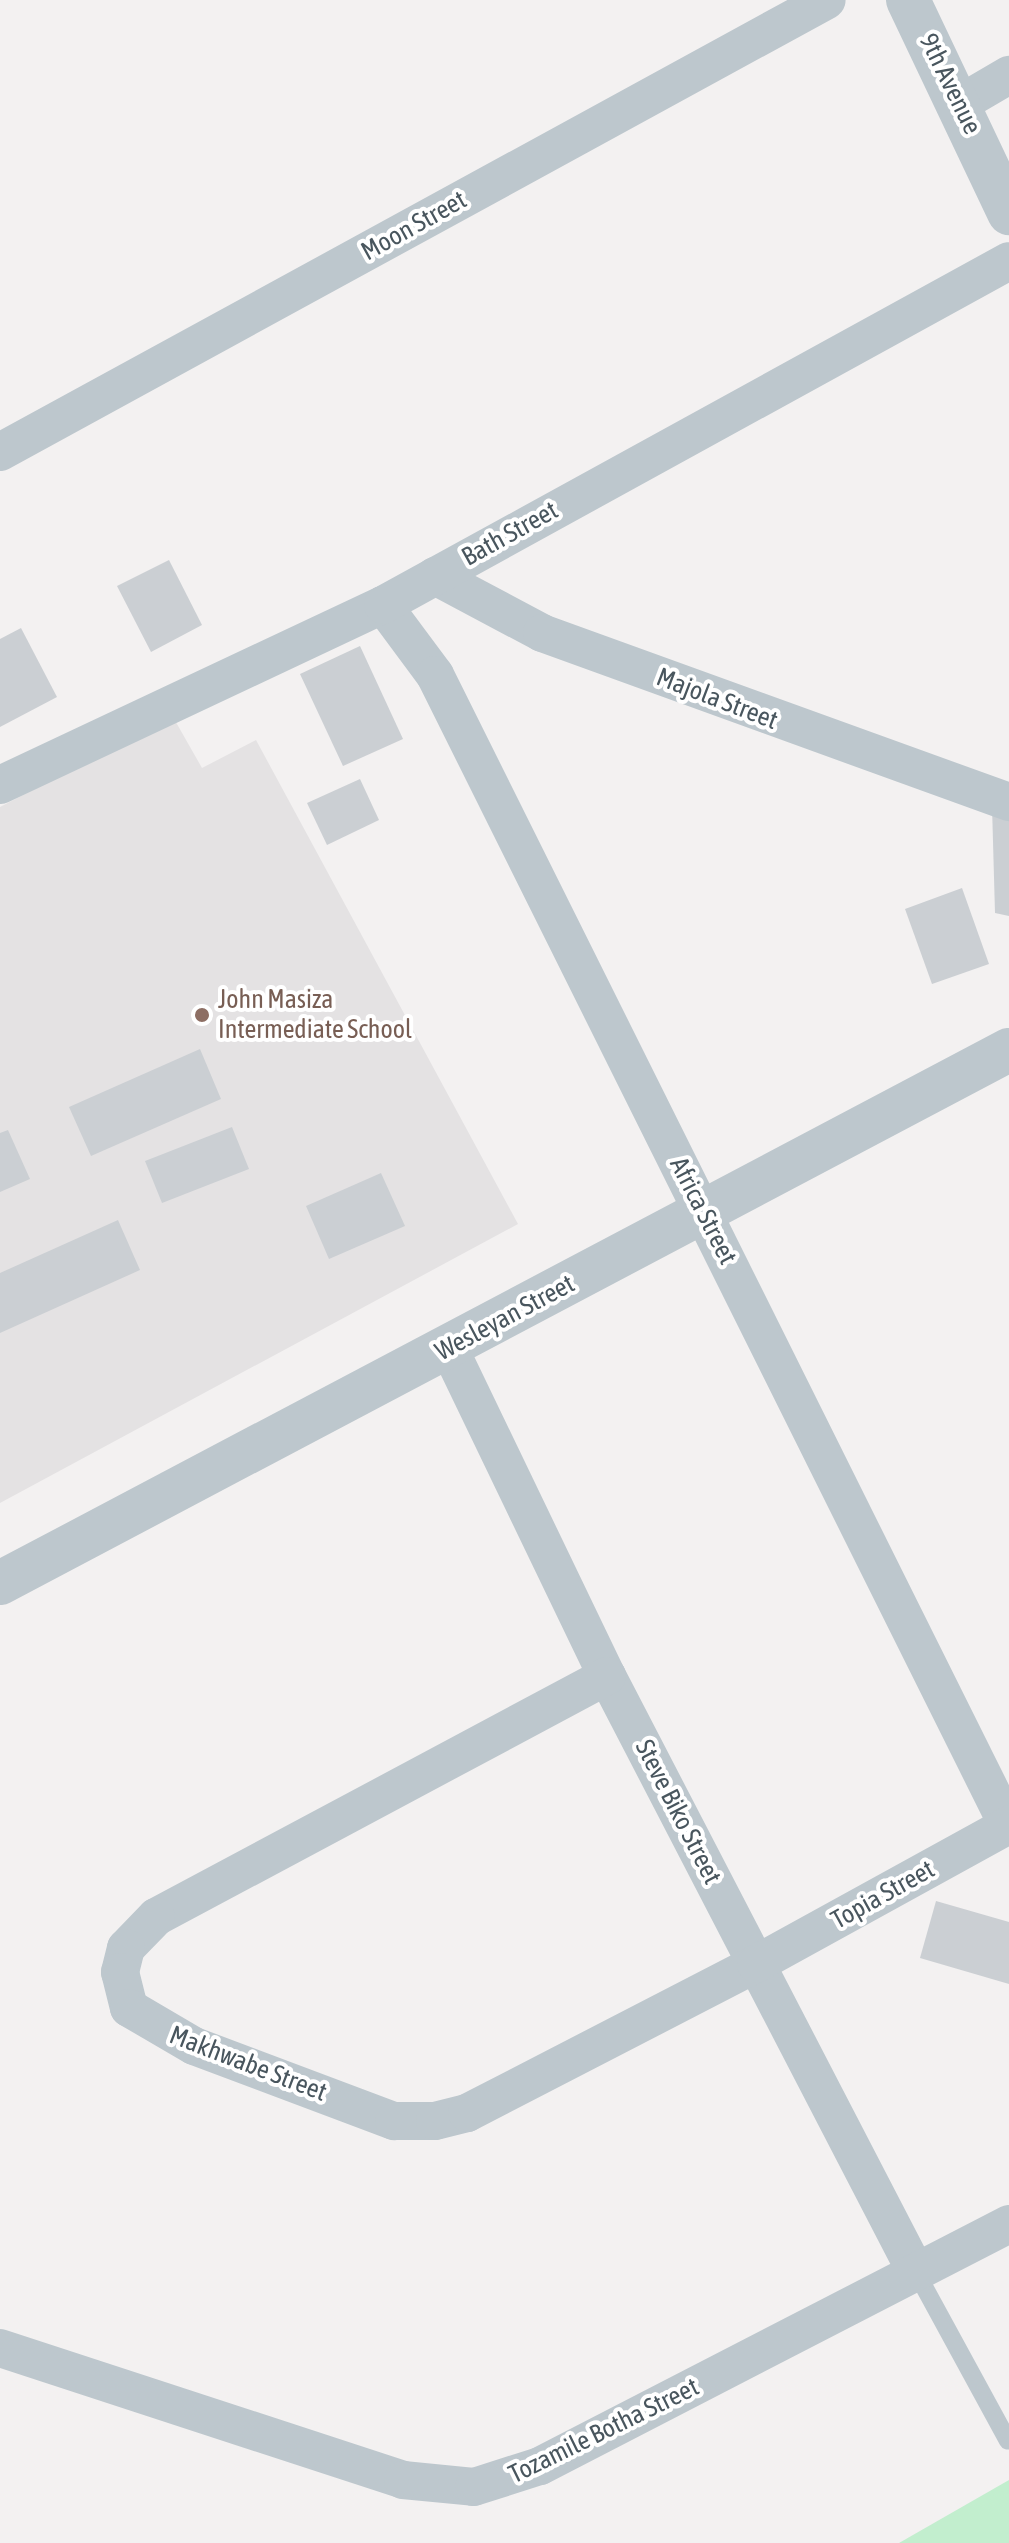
<!DOCTYPE html>
<style>
body{margin:0}
#map{position:relative;width:1009px;height:2543px;overflow:hidden;background:#f3f1f1;font-family:"Asap Condensed",sans-serif}
div>[style]{position:absolute}
.education>*{inset:0;background:#e4e2e3}
.green>*{inset:0;background:#c2eece}
.building>*{inset:0;background:#cbcfd3}
.service>*{height:18px;margin:-9px;padding:0 9px;transform-origin:9px;border-radius:9px;background:#bdc7cd}
.minor>*{height:38px;margin:-19px;padding:0 19px;transform-origin:19px;border-radius:19px;background:#bdc7cd}
.tertiary>*{height:44px;margin:-22px;padding:0 22px;transform-origin:22px;border-radius:22px;background:#bdc7cd}
.dots>*{width:22px;height:22px;translate:-50% -50%;box-sizing:border-box;border:4px solid #fff;border-radius:50%}
span{translate:-50% -50%;white-space:nowrap;text-align:center;line-height:1.15;-webkit-text-stroke:8px #fff;paint-order:stroke}
.street-label{font-size:26px;color:#49565e}
.education-label{font-size:26px;color:#785e54}
.left{translate:0 -50%;text-align:left}
</style>
<div id="map">
<div class="education">
<div style="clip-path:polygon(173px 717px,202px 768px,256px 740px,518px 1224px,0 1503px,0 807px)"></div>
</div>
<div class="green">
<div style="clip-path:polygon(1009px 2480px,1009px 2543px,899px 2543px)"></div>
</div>
<div class="building">
<div style="clip-path:polygon(169px 560px,202px 625px,151px 652px,117px 586px)"></div>
<div style="clip-path:polygon(21px 628px,57px 697px,0 727px,0 639px)"></div>
<div style="clip-path:polygon(360px 646px,403px 739px,343px 766px,300px 674px)"></div>
<div style="clip-path:polygon(360px 779px,379px 820px,327px 845px,307px 803px)"></div>
<div style="clip-path:polygon(992px 806px,1009px 809px,1009px 916px,995px 913px)"></div>
<div style="clip-path:polygon(962px 888px,989px 964px,932px 984px,905px 909px)"></div>
<div style="clip-path:polygon(200px 1049px,221px 1099px,91px 1156px,69px 1107px)"></div>
<div style="clip-path:polygon(232px 1127px,249px 1169px,162px 1203px,145px 1161px)"></div>
<div style="clip-path:polygon(8px 1130px,30px 1179px,0 1192px,0 1133px)"></div>
<div style="clip-path:polygon(381px 1173px,405px 1226px,329px 1259px,306px 1206px)"></div>
<div style="clip-path:polygon(118px 1220px,140px 1270px,0 1333px,0 1273px)"></div>
<div style="clip-path:polygon(936px 1901px,1009px 1922px,1009px 1984px,920px 1958px)"></div>
</div>
<div class="service">
<div style="left:916px;top:2272px;width:192px;rotate:61.4deg"></div>
</div>
<div class="minor">
<div style="left:961px;top:103px;width:56px;rotate:-30.3deg"></div>
<div style="left:0;top:452px;width:942px;rotate:-28.66deg"></div>
<div style="left:435px;top:576px;width:121px;rotate:28deg"></div>
<div style="left:542px;top:633px;width:497px;rotate:19.9deg"></div>
<div style="left:383px;top:605px;width:87px;rotate:53.4deg"></div>
<div style="left:435px;top:675px;width:1286px;rotate:63.53deg"></div>
<div style="left:0;top:785px;width:423px;rotate:-25.2deg"></div>
<div style="left:383px;top:605px;width:714px;rotate:-28.79deg"></div>
<div style="left:449px;top:1348px;width:364px;rotate:64.3deg"></div>
<div style="left:607px;top:1676px;width:671px;rotate:62.6deg"></div>
<div style="left:607px;top:1676px;width:511px;rotate:151.88deg"></div>
<div style="left:156px;top:1917px;width:43px;rotate:134.1deg"></div>
<div style="left:126px;top:1948px;width:25px;rotate:104deg"></div>
<div style="left:120px;top:1972px;width:37px;rotate:76deg"></div>
<div style="left:129px;top:2008px;width:75px;rotate:30.3deg"></div>
<div style="left:194px;top:2046px;width:214px;rotate:20.6deg"></div>
<div style="left:394px;top:2121px;width:41px"></div>
<div style="left:435px;top:2121px;width:33px;rotate:-14deg"></div>
<div style="left:467px;top:2113px;width:325px;rotate:-27.3deg"></div>
<div style="left:756px;top:1964px;width:289px;rotate:-28.8deg"></div>
<div style="left:0;top:2348px;width:424px;rotate:18.1deg"></div>
<div style="left:403px;top:2480px;width:71px;rotate:5.6deg"></div>
<div style="left:474px;top:2487px;width:69px;rotate:-17.7deg"></div>
<div style="left:540px;top:2466px;width:528px;rotate:-27.29deg"></div>
</div>
<div class="tertiary">
<div style="left:908px;top:0;width:236px;rotate:64.6deg"></div>
<div style="left:0;top:1583px;width:1141px;rotate:-27.85deg"></div>
</div>
<div class="dots">
<div style="left:202px;top:1015px;background:#8d6e63"></div>
</div>
<div class="street-label">
<span style="left:950px;top:84px;rotate:64deg">9th Avenue</span>
<span style="left:414px;top:226px;rotate:-29deg">Moon Street</span>
<span style="left:510px;top:534px;rotate:-29deg">Bath Street</span>
<span style="left:717px;top:699px;rotate:21deg">Majola Street</span>
<span style="left:703px;top:1211px;rotate:63deg">Africa Street</span>
<span style="left:505px;top:1318px;rotate:-28deg">Wesleyan Street</span>
<span style="left:678px;top:1812px;rotate:63deg">Steve Biko Street</span>
<span style="left:883px;top:1895px;rotate:-29deg">Topia Street</span>
<span style="left:248px;top:2064px;rotate:21deg">Makhwabe Street</span>
<span style="left:604px;top:2431px;rotate:-26deg">Tozamile Botha Street</span>
</div>
<div class="education-label">
<span class="left" style="left:218px;top:1015px">John Masiza<br>Intermediate School</span>
</div>
</div>
